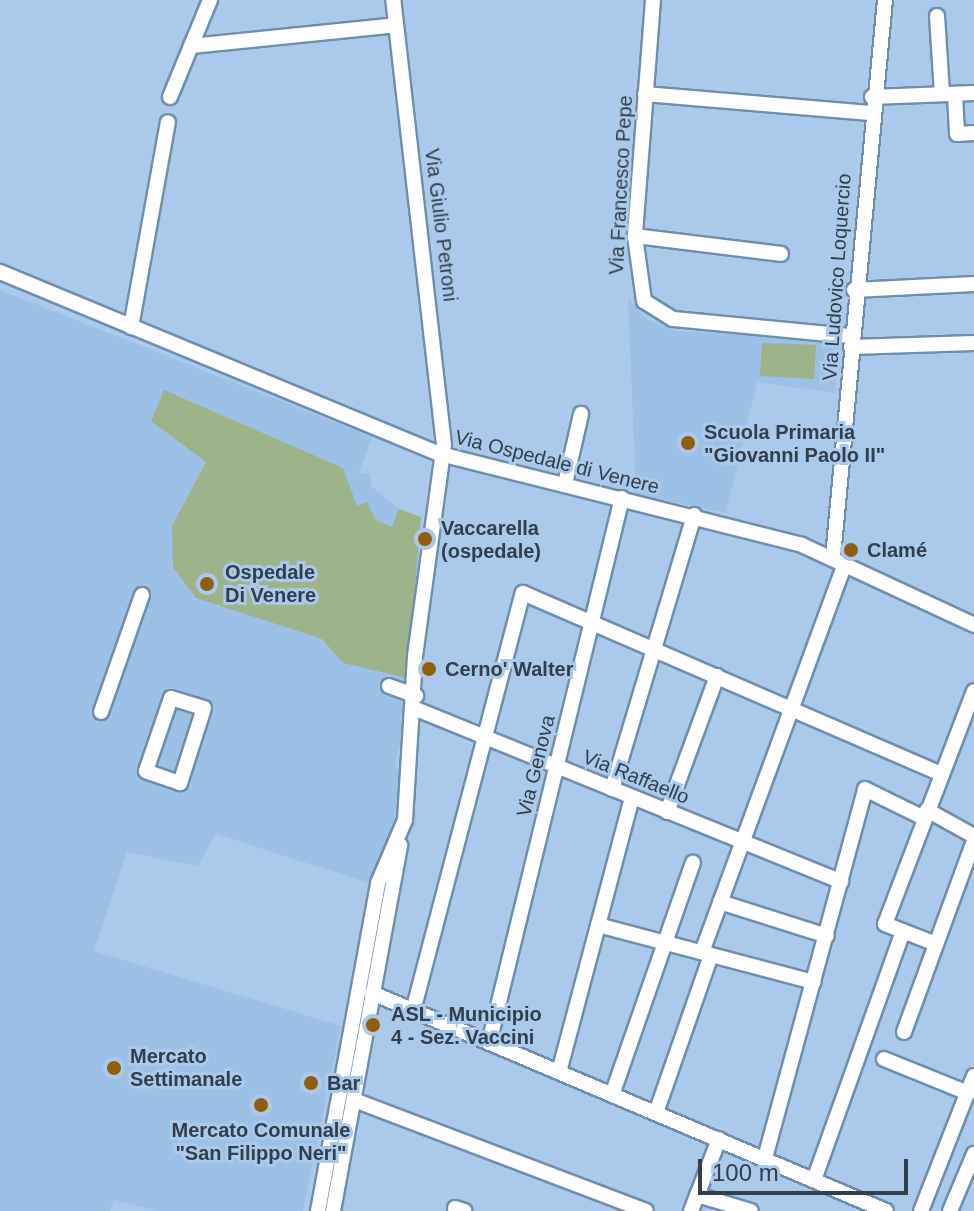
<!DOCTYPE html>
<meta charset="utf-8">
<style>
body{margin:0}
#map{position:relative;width:974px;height:1211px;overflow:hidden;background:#abcaeb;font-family:Arial,sans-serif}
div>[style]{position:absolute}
.built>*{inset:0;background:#9dc0e7}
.green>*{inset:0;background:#9db38a}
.roads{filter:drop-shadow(2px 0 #718dad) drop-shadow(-2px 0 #718dad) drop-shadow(0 2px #718dad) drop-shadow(0 -2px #718dad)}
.minor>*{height:14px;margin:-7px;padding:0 7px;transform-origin:7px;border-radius:7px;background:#fff}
.dots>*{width:22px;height:22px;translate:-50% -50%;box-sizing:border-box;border:4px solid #abcaeb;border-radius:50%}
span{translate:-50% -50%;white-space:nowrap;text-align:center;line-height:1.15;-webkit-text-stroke:6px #abcaeb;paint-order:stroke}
.street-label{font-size:20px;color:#313e4b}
.poi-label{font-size:20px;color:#313e4b;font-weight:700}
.left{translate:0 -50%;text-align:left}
.scale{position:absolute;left:698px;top:1159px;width:210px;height:36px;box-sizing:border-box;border:4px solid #313e4b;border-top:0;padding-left:10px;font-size:24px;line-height:28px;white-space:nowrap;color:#313e4b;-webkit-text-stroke:6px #abcaeb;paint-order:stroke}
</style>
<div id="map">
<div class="built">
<div style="clip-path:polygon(0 290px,372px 437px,359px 473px,369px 473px,372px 487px,399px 509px,421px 517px,410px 707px,394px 766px,403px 771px,396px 818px,369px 883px,216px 834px,197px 866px,127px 852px,94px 951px,341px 1026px,303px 1211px,157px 1211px,114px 1200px,110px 1211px,0 1211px)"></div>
<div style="clip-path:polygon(628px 298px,646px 319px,676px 331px,840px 340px,835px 393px,757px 382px,726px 513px,636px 494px)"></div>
</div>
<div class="green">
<div style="clip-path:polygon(762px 343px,816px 345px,814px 379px,760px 376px)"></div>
<div style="clip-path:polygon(164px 390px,343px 468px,357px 506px,367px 502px,376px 520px,392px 527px,399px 509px,421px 517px,407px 678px,343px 663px,322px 639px,196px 598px,173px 567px,172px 526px,206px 462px,151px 421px)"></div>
</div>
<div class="roads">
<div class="minor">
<div style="left:653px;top:0;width:237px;rotate:94.4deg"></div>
<div style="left:635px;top:236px;width:66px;rotate:82.1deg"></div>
<div style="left:644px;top:301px;width:34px;rotate:32deg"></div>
<div style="left:673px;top:319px;width:178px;rotate:5.5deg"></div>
<div style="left:937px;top:16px;width:78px;rotate:86.3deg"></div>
<div style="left:191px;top:46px;width:206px;rotate:-5.8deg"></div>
<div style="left:645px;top:94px;width:226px;rotate:4.8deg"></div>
<div style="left:955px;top:94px;width:40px;rotate:87.1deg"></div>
<div style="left:957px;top:134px;width:17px;rotate:-3deg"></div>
<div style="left:170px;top:97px;width:105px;rotate:-67.6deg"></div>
<div style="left:872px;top:97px;width:102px;rotate:-2.2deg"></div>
<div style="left:635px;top:236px;width:147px;rotate:7deg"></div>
<div style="left:0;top:272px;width:476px;rotate:22.5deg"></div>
<div style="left:440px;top:454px;width:373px;rotate:14.1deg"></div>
<div style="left:802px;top:545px;width:190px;rotate:24.9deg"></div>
<div style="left:854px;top:290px;width:120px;rotate:-2.9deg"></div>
<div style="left:131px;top:327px;width:208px;rotate:-79.8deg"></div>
<div style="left:851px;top:347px;width:123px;rotate:-1.9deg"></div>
<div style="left:565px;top:484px;width:72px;rotate:-77.1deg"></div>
<div style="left:833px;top:557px;width:559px;rotate:-84.67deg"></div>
<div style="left:389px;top:686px;width:29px;rotate:20deg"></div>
<div style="left:171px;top:698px;width:34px;rotate:17deg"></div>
<div style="left:204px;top:708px;width:79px;rotate:107.7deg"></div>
<div style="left:180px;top:783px;width:36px;rotate:-161deg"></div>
<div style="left:146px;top:771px;width:77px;rotate:-71.1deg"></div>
<div style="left:416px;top:709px;width:459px;rotate:22.1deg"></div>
<div style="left:101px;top:712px;width:124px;rotate:-70.7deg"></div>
<div style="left:612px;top:789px;width:286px;rotate:-73.3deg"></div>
<div style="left:927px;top:810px;width:54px;rotate:29deg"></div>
<div style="left:667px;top:812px;width:145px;rotate:-69.8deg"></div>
<div style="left:720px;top:902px;width:112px;rotate:17.6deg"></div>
<div style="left:598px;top:925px;width:223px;rotate:14.8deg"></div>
<div style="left:936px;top:944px;width:55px;rotate:-158.6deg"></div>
<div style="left:885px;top:924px;width:249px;rotate:-69.1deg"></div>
<div style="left:702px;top:952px;width:414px;rotate:-69.8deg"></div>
<div style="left:372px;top:993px;width:558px;rotate:22.98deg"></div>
<div style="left:413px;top:1011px;width:432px;rotate:-75.3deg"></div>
<div style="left:523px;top:593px;width:456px;rotate:23.4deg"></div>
<div style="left:904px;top:1032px;width:203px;rotate:-69.9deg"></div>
<div style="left:489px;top:1043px;width:561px;rotate:-76.29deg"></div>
<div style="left:884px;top:1059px;width:91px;rotate:22deg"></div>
<div style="left:559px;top:1072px;width:284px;rotate:-75.1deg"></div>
<div style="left:612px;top:1095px;width:246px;rotate:-70.8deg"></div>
<div style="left:354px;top:1100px;width:312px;rotate:20.8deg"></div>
<div style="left:656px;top:1113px;width:167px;rotate:-70.8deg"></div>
<div style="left:765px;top:1158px;width:382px;rotate:-74.8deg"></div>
<div style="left:865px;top:789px;width:66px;rotate:26.2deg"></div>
<div style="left:814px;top:1180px;width:264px;rotate:-70.3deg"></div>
<div style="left:697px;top:1195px;width:56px;rotate:16.5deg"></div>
<div style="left:455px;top:1208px;width:10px;rotate:17deg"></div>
<div style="left:318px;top:1211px;width:333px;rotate:-79.6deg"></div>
<div style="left:378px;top:883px;width:69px;rotate:-66.8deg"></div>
<div style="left:405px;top:820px;width:164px;rotate:-86.5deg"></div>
<div style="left:415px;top:656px;width:213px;rotate:-82.2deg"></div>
<div style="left:444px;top:445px;width:448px;rotate:-96.5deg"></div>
<div style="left:333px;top:1211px;width:372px;rotate:-79.6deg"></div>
<div style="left:691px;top:1211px;width:77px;rotate:-68.7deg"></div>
<div style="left:921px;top:1211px;width:145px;rotate:-68.6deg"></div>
<div style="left:950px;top:1211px;width:62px;rotate:-67.2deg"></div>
</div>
</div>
<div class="dots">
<div style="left:688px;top:443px;background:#905e0d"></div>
<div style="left:425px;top:539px;background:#905e0d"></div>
<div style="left:851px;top:550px;background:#905e0d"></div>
<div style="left:207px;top:584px;background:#905e0d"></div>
<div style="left:429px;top:669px;background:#905e0d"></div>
<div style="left:373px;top:1025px;background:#905e0d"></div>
<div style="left:114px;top:1068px;background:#905e0d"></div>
<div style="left:311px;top:1083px;background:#905e0d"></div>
<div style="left:261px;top:1105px;background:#905e0d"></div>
</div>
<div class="street-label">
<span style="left:621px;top:185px;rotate:-87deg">Via Francesco Pepe</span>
<span style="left:441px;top:225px;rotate:83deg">Via Giulio Petroni</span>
<span style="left:837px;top:277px;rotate:-86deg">Via Ludovico Loquercio</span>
<span style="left:557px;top:462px;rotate:14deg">Via Ospedale di Venere</span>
<span style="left:536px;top:766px;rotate:-76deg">Via Genova</span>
<span style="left:636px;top:777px;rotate:22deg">Via Raffaello</span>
</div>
<div class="poi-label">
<span class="left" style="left:704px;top:444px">Scuola Primaria<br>"Giovanni Paolo II"</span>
<span class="left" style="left:441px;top:540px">Vaccarella<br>(ospedale)</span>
<span class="left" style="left:867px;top:550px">Clamé</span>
<span class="left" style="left:225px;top:584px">Ospedale<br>Di Venere</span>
<span class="left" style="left:445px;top:669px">Cerno' Walter</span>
<span class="left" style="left:391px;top:1026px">ASL - Municipio<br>4 - Sez. Vaccini</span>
<span class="left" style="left:130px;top:1068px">Mercato<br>Settimanale</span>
<span class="left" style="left:327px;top:1083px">Bar</span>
<span style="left:261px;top:1142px">Mercato Comunale<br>"San Filippo Neri"</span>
</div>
<div class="scale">100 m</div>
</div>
